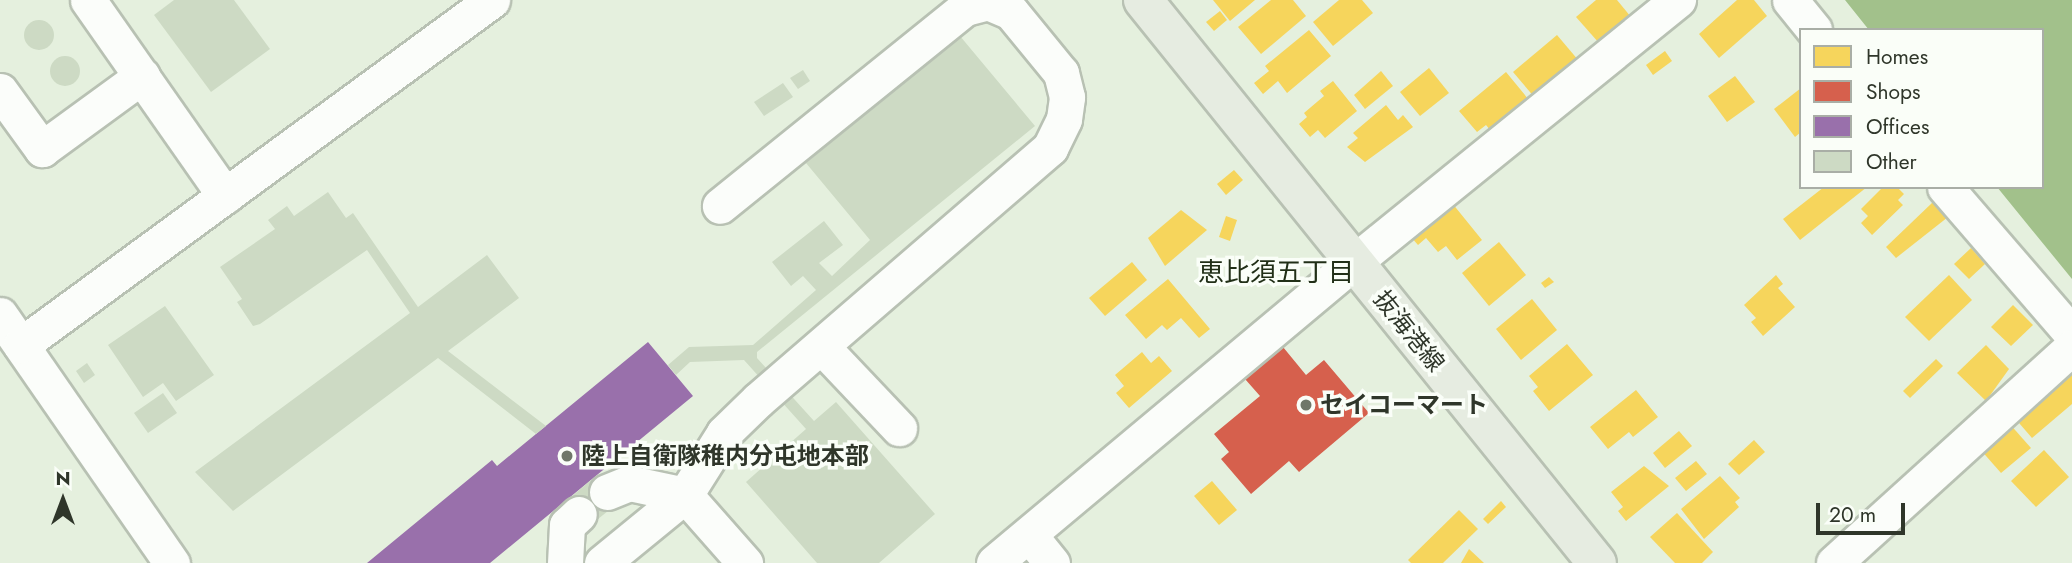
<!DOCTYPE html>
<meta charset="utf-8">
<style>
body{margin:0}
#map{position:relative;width:2072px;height:563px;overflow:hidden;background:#e5f0de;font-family:Jost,"Noto Sans JP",sans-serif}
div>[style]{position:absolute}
.water>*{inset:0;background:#a2c18b}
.homes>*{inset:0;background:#f6d55c}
.shops>*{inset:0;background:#d6604d}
.offices>*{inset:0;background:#9970ab}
.building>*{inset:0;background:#cddac4}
.round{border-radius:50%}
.roads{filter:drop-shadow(2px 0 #b8c1b3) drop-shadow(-2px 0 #b8c1b3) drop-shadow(0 2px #b8c1b3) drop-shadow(0 -2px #b8c1b3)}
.minor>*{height:35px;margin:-17.5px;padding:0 17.5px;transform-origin:17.5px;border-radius:17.5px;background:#fbfdfa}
.major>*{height:38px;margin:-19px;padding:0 19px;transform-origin:19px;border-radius:19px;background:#e6ece1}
.dots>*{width:19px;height:19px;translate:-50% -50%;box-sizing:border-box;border:4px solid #fafef8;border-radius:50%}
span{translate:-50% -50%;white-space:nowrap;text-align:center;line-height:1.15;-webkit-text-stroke:7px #fafef8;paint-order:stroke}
.street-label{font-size:24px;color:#2f362a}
.poi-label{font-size:24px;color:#2f362a;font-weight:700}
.left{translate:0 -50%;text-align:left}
.neighbourhood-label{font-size:26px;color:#212f17}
.legend{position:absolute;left:1799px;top:28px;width:245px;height:161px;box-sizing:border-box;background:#fafef8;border:2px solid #a9aea6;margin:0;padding:9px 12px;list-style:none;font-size:21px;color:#2f362a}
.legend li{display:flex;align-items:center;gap:14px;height:35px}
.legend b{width:35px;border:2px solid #a9aea6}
.north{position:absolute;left:28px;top:465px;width:70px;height:70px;-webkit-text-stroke:5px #fafef8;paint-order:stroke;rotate:0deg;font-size:19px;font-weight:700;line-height:28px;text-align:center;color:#2f362a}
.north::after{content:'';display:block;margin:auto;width:24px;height:32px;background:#2f362a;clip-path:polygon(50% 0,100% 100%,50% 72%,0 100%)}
.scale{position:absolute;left:1816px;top:503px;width:89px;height:32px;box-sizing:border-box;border:4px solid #2f362a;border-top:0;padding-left:9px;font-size:21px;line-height:24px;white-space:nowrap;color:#2f362a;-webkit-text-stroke:5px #fafef8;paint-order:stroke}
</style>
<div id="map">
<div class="water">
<div style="clip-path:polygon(1845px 0,2072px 0,2072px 279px,1997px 187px,2042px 187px,2042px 30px,1869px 30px)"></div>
</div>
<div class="homes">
<div style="clip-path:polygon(1213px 0,1255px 0,1230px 21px)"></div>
<div style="clip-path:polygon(1271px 0,1293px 0,1306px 16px,1261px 54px,1238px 27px)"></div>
<div style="clip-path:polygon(1339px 0,1362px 0,1373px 13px,1333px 46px,1313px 22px)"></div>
<div style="clip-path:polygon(1596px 0,1617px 0,1631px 17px,1599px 43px,1576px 17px)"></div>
<div style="clip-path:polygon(1737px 0,1754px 0,1767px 16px,1719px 58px,1699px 34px)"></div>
<div style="clip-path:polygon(1220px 11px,1227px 20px,1214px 31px,1206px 22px)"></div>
<div style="clip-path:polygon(1309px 30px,1331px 56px,1287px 93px,1278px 81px,1263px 94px,1254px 83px,1269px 71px,1265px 66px)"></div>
<div style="clip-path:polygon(1557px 35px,1579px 61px,1535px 98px,1513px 72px)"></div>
<div style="clip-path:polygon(1665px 51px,1672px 61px,1653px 75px,1646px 65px)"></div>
<div style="clip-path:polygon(1429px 68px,1449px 93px,1420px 116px,1400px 92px)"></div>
<div style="clip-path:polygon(1381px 71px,1393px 86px,1365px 109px,1354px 95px)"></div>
<div style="clip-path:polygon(1506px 72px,1529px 100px,1491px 131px,1486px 125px,1477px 132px,1459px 111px)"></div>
<div style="clip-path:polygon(1735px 76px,1755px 102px,1727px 122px,1708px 96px)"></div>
<div style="clip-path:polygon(1333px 81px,1357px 111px,1325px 138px,1318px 130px,1310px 137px,1299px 124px,1307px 117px,1304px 113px,1324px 96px,1320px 91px)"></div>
<div style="clip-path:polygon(1801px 88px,1801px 132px,1795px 137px,1774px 109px)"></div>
<div style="clip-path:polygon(1386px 105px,1398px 120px,1403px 115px,1413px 127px,1365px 162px,1347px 147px,1358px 138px,1353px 133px)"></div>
<div style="clip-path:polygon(1234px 170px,1243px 180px,1226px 195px,1217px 184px)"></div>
<div style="clip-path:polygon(1824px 187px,1867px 187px,1800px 240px,1783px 219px)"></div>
<div style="clip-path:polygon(1883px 187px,1897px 187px,1904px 194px,1898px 200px,1903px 205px,1872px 235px,1861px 223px,1868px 216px,1861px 209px)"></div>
<div style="clip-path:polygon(1933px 202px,1948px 217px,1896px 258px,1886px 247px)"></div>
<div style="clip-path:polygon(1452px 203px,1482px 240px,1457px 260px,1446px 246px,1438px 252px,1426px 238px,1418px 245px,1411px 237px)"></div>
<div style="clip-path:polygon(1181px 210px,1207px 230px,1165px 266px,1148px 238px)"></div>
<div style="clip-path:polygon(1226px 216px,1237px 220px,1230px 241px,1219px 237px)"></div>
<div style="clip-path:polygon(1499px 242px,1526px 275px,1489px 306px,1462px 273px)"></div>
<div style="clip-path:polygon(1971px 248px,1985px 264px,1969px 279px,1954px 264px)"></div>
<div style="clip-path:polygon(1132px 262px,1147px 280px,1105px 316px,1089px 298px)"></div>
<div style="clip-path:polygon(1776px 275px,1783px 284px,1778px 288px,1795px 307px,1763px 336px,1751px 322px,1756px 318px,1744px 305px)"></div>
<div style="clip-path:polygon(1949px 275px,1972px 300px,1929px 341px,1905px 317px)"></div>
<div style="clip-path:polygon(1549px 277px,1554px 282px,1545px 288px,1541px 283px)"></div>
<div style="clip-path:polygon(1168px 279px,1210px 329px,1199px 338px,1181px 318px,1167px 330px,1162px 325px,1146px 339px,1125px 315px)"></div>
<div style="clip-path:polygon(1532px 299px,1557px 330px,1521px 360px,1496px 329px)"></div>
<div style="clip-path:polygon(2013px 305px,2033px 325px,2011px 346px,1991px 327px)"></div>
<div style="clip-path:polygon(1567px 344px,1593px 375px,1549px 411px,1533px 391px,1538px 387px,1529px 376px)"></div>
<div style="clip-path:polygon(1986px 345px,2009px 369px,1986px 401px,1957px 373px)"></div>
<div style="clip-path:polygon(1142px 352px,1151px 363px,1159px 356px,1172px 371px,1129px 408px,1116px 393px,1124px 386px,1115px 375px)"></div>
<div style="clip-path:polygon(1936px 359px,1943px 366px,1910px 398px,1903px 391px)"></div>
<div style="clip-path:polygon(2072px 365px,2072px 404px,2032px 438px,2013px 416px)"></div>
<div style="clip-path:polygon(1636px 390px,1658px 417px,1633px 437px,1629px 432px,1608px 449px,1590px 427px)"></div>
<div style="clip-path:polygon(2008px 422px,2031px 448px,2001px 473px,1979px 448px)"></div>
<div style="clip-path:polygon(1679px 431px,1692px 446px,1665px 468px,1653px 453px)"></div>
<div style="clip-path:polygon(1754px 440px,1765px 452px,1739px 475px,1728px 464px)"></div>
<div style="clip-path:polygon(2044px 450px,2069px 477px,2036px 507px,2011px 481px)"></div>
<div style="clip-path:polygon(1696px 461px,1707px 474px,1686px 491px,1675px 478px)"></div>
<div style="clip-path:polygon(1644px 466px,1669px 486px,1626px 521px,1618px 511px,1623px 507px,1611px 492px)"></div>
<div style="clip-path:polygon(1720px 476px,1740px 498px,1735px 502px,1739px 507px,1704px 539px,1681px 509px)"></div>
<div style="clip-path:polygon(1212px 481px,1237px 510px,1219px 525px,1194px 496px)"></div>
<div style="clip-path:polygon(1501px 501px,1506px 507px,1488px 524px,1483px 519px)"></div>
<div style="clip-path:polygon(1459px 510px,1478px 529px,1443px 563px,1411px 563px,1408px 560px)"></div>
<div style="clip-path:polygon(1677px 513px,1713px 552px,1702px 563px,1675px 563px,1650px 537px)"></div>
<div style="clip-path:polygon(1469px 549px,1484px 563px,1461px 563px)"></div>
</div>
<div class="shops">
<div style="clip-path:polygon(1283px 347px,1306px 375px,1324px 360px,1369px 413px,1299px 472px,1289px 461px,1251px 494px,1221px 459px,1229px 452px,1214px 434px,1260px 396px,1245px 379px)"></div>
</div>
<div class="offices">
<div style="clip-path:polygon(648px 342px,693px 396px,490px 563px,367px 563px,492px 460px,497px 466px)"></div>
</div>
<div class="building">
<div style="clip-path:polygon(174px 0,234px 0,270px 49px,211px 92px,154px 15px)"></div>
<div class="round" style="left:24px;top:20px;width:30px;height:30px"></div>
<div style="clip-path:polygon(960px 36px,1035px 126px,757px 352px,757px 358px,814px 421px,836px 402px,935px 514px,879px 563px,817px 563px,746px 482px,806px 429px,744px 360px,690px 362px,676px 375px,668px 365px,689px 347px,753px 345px,816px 290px,803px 276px,791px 286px,772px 262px,824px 221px,843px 245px,819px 263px,832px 276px,870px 240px,806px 163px)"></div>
<div class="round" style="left:50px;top:56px;width:30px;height:30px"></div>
<div style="clip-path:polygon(803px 70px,810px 81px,798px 89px,790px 78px)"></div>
<div style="clip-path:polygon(783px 83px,793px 97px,764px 116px,754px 102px)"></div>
<div style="clip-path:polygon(328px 192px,346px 218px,353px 213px,418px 307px,487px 255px,519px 298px,448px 351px,546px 426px,536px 434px,438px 358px,233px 511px,195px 472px,410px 313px,367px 250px,260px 324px,253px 326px,237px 302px,242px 299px,220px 267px,275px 229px,268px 220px,287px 206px,294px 216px)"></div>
<div style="clip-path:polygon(165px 306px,214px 375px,176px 401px,163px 383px,143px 397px,108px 345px)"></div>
<div style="clip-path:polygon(87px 363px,95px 375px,84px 383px,76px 371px)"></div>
<div style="clip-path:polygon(163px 393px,177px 413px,148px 433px,134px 413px)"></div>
<div style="clip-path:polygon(591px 480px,613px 507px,593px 523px,571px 497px)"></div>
</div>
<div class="roads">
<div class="minor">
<div style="left:88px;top:0;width:239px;rotate:55deg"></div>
<div style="left:1790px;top:0;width:38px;rotate:51deg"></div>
<div style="left:0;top:91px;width:72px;rotate:54.1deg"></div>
<div style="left:42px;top:149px;width:124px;rotate:-36.1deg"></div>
<div style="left:1945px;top:187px;width:194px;rotate:49.2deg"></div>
<div style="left:0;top:315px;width:302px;rotate:55.3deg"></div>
<div style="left:21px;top:345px;width:584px;rotate:-36.22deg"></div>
<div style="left:822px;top:347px;width:112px;rotate:46.5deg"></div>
<div style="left:607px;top:492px;width:24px;rotate:-22deg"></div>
<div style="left:629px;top:483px;width:57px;rotate:12.1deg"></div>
<div style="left:685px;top:495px;width:73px;rotate:-57.8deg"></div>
<div style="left:724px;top:433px;width:47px;rotate:-44.1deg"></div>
<div style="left:758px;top:400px;width:386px;rotate:-40.8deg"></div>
<div style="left:1050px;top:148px;width:32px;rotate:-64deg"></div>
<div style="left:1064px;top:119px;width:22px;rotate:-82deg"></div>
<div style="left:1067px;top:97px;width:25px;rotate:-104deg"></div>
<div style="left:1061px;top:73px;width:79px;rotate:-129.3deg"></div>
<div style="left:1011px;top:12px;width:25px;rotate:-157deg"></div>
<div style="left:988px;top:2px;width:24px;rotate:165deg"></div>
<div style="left:965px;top:8px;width:315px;rotate:141.1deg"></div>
<div style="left:1030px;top:536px;width:35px;rotate:51deg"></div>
<div style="left:565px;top:563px;width:38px;rotate:-87deg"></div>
<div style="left:567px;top:525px;width:16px;rotate:-43deg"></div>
<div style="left:602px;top:563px;width:107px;rotate:-39.3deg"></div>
<div style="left:685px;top:495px;width:91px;rotate:48.6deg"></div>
<div style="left:994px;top:563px;width:469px;rotate:-39.9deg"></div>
<div style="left:1354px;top:262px;width:417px;rotate:-39deg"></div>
<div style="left:1834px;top:563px;width:321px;rotate:-42.2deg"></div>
</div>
<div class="major">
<div style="left:1143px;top:0;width:723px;rotate:51.12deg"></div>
</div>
</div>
<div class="dots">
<div style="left:1306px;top:405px;background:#6f7769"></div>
<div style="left:567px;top:456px;background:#6f7769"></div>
</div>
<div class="street-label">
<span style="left:1409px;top:331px;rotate:51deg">抜海港線</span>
</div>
<div class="poi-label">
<span class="left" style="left:1320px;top:405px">セイコーマート</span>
<span class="left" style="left:581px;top:456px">陸上自衛隊稚内分屯地本部</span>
</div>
<div class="neighbourhood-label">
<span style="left:1276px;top:273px">恵比須五丁目</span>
</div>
<ul class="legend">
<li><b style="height:19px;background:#f6d55c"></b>Homes</li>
<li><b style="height:19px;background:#d6604d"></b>Shops</li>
<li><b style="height:19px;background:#9970ab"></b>Offices</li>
<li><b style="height:19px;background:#cddac4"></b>Other</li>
</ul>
<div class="north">N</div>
<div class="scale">20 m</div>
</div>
